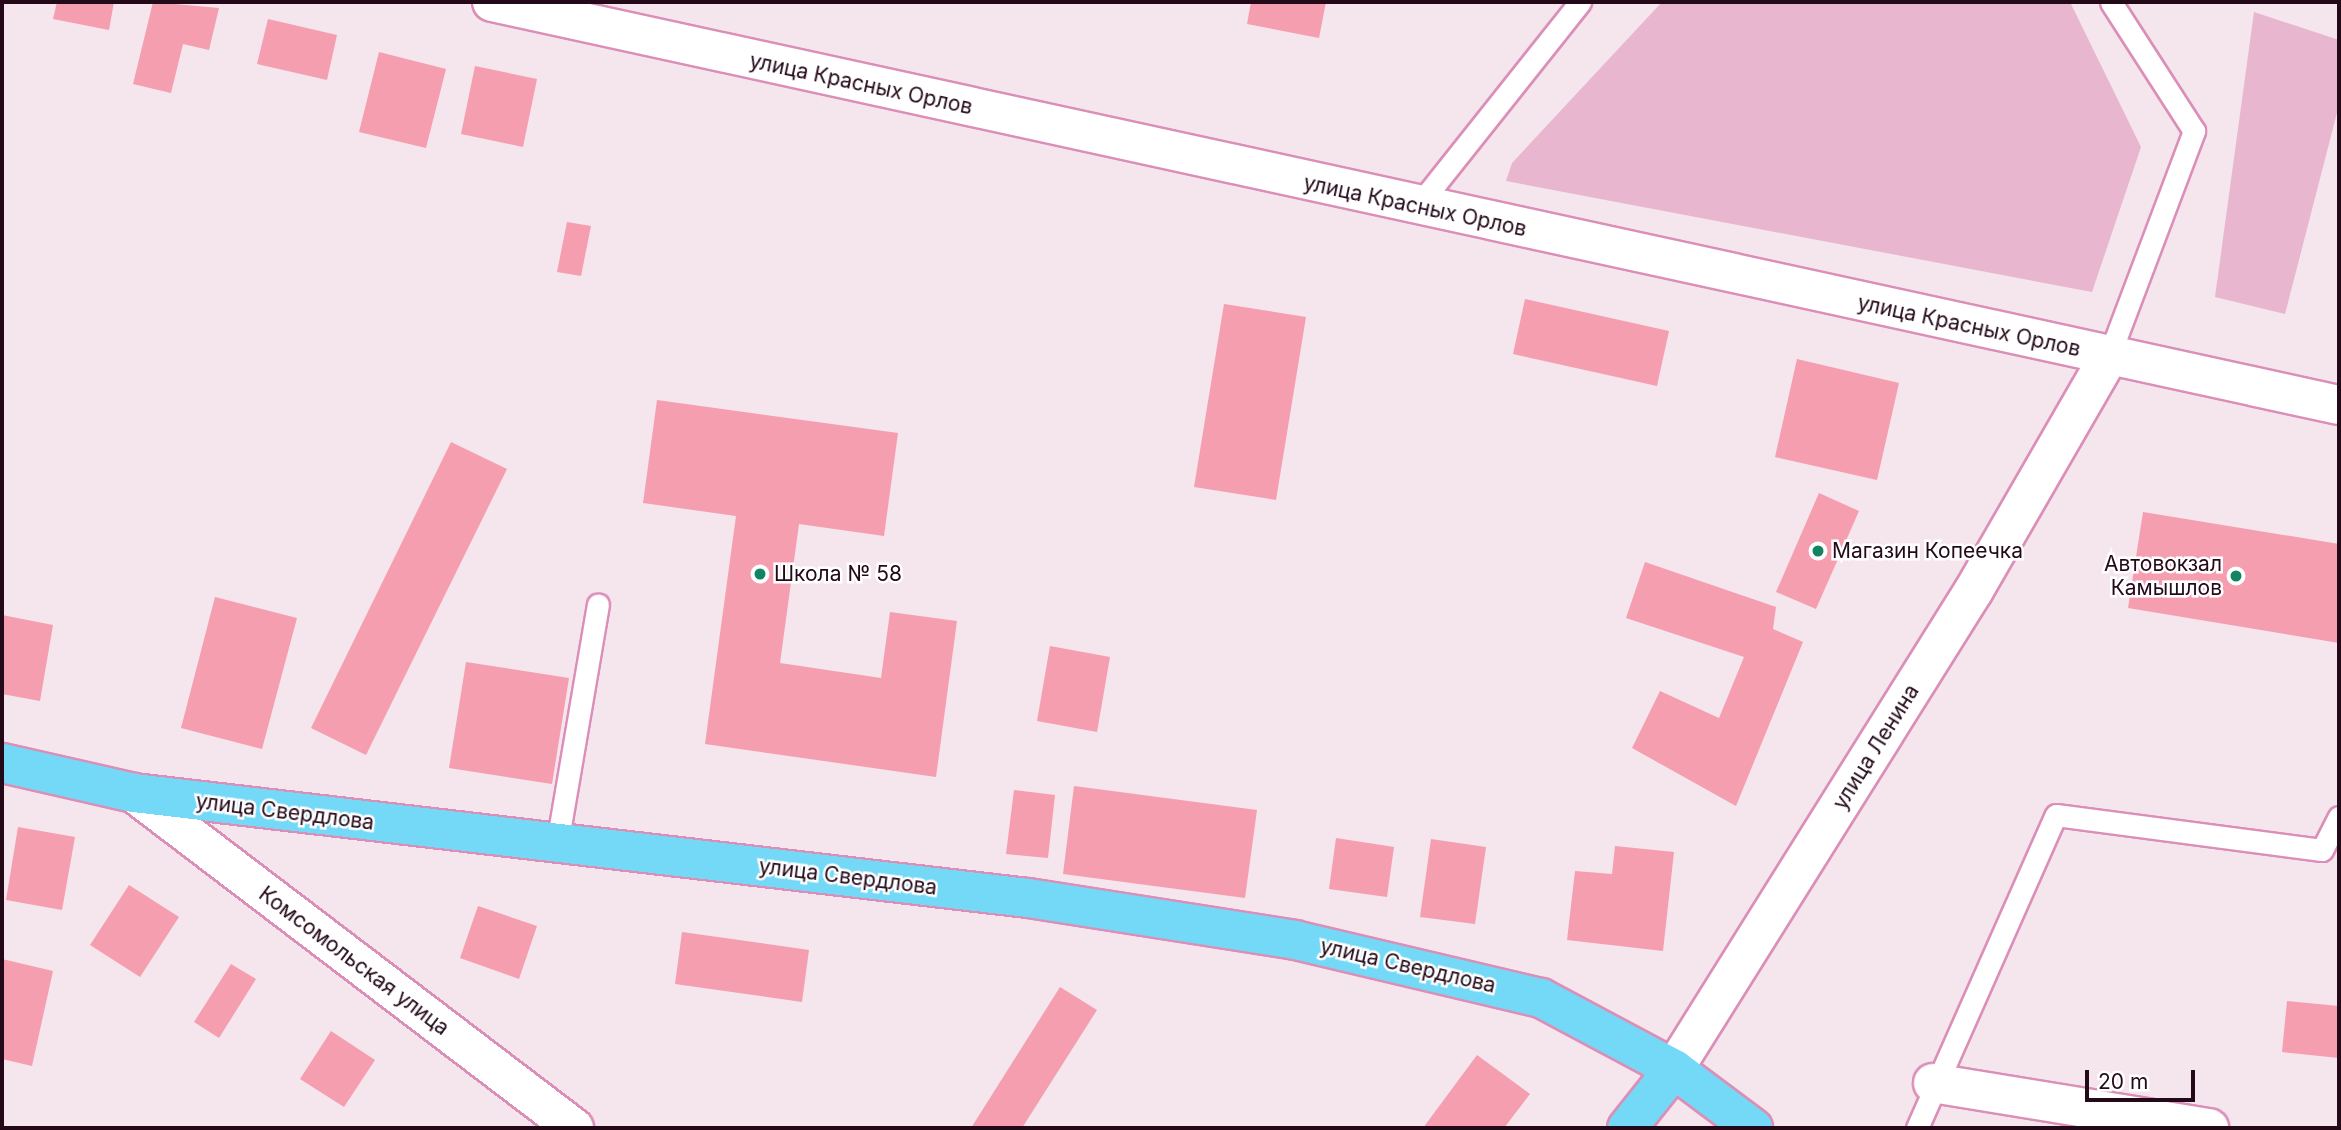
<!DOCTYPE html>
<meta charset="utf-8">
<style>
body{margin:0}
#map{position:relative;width:2341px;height:1130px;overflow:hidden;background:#f5e5ed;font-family:Inter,sans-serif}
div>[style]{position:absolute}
.green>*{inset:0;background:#e8b6cf}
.building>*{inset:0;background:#f59eb0}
.roads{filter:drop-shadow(2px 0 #db8fb8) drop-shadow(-2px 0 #db8fb8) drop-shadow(0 2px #db8fb8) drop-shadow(0 -2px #db8fb8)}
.lane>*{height:21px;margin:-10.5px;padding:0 10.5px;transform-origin:10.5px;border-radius:10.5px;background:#fff}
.street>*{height:38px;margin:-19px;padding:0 19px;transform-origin:19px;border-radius:19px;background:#fff}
.primary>*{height:38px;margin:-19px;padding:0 19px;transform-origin:19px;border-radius:19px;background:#73d9f7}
.dots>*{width:19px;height:19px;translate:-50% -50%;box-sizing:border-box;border:4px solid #fff;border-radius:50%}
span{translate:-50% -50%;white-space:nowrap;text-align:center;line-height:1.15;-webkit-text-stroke:5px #fff;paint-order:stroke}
.street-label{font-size:21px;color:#240919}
.poi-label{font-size:21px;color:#240919}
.left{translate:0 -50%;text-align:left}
.right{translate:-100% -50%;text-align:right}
.frame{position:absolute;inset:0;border:4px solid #240919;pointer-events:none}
.scale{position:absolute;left:2085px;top:1070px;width:110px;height:32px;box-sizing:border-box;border:4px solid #240919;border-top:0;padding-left:9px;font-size:21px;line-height:24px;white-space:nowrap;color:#240919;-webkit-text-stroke:5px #fff;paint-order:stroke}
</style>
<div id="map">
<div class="green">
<div style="clip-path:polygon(1662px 2px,2070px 2px,2141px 147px,2092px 292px,1506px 181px,1512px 163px)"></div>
<div style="clip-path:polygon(2254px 12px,2339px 40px,2339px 105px,2285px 314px,2215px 297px)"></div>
</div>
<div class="building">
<div style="clip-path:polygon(57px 2px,114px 2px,109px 30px,53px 19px)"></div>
<div style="clip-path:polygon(153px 2px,219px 8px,209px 50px,183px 44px,171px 93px,133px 84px)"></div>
<div style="clip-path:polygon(1251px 2px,1326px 2px,1319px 38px,1247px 24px)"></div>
<div style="clip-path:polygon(268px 19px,337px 35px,327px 80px,257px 64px)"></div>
<div style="clip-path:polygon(379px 52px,446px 69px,426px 148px,359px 132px)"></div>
<div style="clip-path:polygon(475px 66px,537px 79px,523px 147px,461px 134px)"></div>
<div style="clip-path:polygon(567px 222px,591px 226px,581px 276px,557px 272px)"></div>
<div style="clip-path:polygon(1525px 299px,1669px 331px,1657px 386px,1513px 354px)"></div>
<div style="clip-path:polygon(1224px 304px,1306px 317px,1276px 500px,1194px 487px)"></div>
<div style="clip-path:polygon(1797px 359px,1899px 383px,1877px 480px,1775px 457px)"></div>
<div style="clip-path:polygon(657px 400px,898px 433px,884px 536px,799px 524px,780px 663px,881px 678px,890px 612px,957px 621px,936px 777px,705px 744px,736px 516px,643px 503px)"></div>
<div style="clip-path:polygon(451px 442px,507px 469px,366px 755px,311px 728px)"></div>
<div style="clip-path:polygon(1819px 493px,1859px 511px,1816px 609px,1776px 592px)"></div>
<div style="clip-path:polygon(2143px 512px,2339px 544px,2339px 643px,2128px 608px)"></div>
<div style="clip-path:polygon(1645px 562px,1776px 607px,1773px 629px,1803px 642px,1736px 806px,1632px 748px,1660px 691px,1719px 718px,1744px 657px,1626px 618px)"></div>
<div style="clip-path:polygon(215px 597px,297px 618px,262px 749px,181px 728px)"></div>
<div style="clip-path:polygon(2px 615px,53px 625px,40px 701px,2px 694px)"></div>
<div style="clip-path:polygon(1050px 646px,1110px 657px,1097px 732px,1037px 721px)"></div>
<div style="clip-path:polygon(466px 662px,569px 678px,552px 784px,449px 768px)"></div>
<div style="clip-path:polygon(1074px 786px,1257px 810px,1245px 898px,1063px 874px)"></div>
<div style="clip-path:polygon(1014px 790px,1055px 795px,1048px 858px,1006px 854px)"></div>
<div style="clip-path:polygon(18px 827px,75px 837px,62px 910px,6px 900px)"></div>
<div style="clip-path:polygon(1336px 838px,1394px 847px,1387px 897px,1329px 889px)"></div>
<div style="clip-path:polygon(1431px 839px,1486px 847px,1475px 924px,1420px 917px)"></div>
<div style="clip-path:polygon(1615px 846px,1674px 852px,1663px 951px,1567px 940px,1575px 871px,1612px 874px)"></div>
<div style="clip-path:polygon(129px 885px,179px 917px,140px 977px,90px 945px)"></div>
<div style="clip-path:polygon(478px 906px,537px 926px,519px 979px,460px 958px)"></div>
<div style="clip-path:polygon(682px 932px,809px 950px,802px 1002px,675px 984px)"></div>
<div style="clip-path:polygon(2px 959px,53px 971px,32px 1066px,2px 1059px)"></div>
<div style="clip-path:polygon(231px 964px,256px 979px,219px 1038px,194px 1022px)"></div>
<div style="clip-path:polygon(1060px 987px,1097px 1010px,1022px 1128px,971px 1128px)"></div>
<div style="clip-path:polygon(2287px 1001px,2339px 1006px,2339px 1058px,2282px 1052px)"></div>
<div style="clip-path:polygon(331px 1031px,375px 1060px,344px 1107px,300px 1079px)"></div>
<div style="clip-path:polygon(1477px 1055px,1530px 1094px,1504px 1128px,1423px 1128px)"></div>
</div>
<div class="roads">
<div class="lane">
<div style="left:1417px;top:207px;width:262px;rotate:-51.5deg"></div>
<div style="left:2109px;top:356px;width:241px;rotate:-69.3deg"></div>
<div style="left:2194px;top:131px;width:153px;rotate:-122.8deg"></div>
<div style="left:557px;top:844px;width:243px;rotate:-80.3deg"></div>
<div style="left:1917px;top:1128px;width:342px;rotate:-66.1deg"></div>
<div style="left:2056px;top:815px;width:268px;rotate:7.5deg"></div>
<div style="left:2322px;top:850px;width:37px;rotate:-63deg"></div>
</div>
<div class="street">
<div style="left:492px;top:2px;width:1890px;rotate:12.31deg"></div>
<div style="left:134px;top:793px;width:553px;rotate:37.28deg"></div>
<div style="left:1674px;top:1069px;width:565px;rotate:-57.94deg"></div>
<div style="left:1974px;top:590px;width:270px;rotate:-60deg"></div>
<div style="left:1933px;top:1083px;width:280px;rotate:9.3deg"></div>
</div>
<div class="primary">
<div style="left:2px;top:763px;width:135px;rotate:12.8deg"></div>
<div style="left:134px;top:793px;width:900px;rotate:6.7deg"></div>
<div style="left:1028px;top:898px;width:270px;rotate:8.9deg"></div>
<div style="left:1295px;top:940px;width:253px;rotate:13.3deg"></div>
<div style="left:1541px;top:998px;width:151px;rotate:28.1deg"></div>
<div style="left:1674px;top:1069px;width:99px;rotate:36.8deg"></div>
<div style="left:1627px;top:1128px;width:75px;rotate:-51.5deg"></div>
</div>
</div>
<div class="dots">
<div style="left:1818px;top:551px;background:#138462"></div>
<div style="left:760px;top:574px;background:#138462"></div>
<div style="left:2236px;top:576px;background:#138462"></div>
</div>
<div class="street-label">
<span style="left:861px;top:84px;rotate:12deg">улица Красных Орлов</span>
<span style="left:1415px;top:206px;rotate:12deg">улица Красных Орлов</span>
<span style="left:1969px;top:326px;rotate:12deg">улица Красных Орлов</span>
<span style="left:1876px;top:747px;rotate:-58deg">улица Ленина</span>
<span style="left:285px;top:812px;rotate:7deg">улица Свердлова</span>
<span style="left:848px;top:877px;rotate:7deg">улица Свердлова</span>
<span style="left:354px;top:961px;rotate:37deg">Комсомольская улица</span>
<span style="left:1408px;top:966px;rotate:13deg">улица Свердлова</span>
</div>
<div class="poi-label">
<span class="left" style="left:1832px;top:551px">Магазин Копеечка</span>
<span class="right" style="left:2222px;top:576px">Автовокзал<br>Камышлов</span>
<span class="left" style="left:774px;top:574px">Школа № 58</span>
</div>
<div class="frame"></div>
<div class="scale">20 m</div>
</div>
